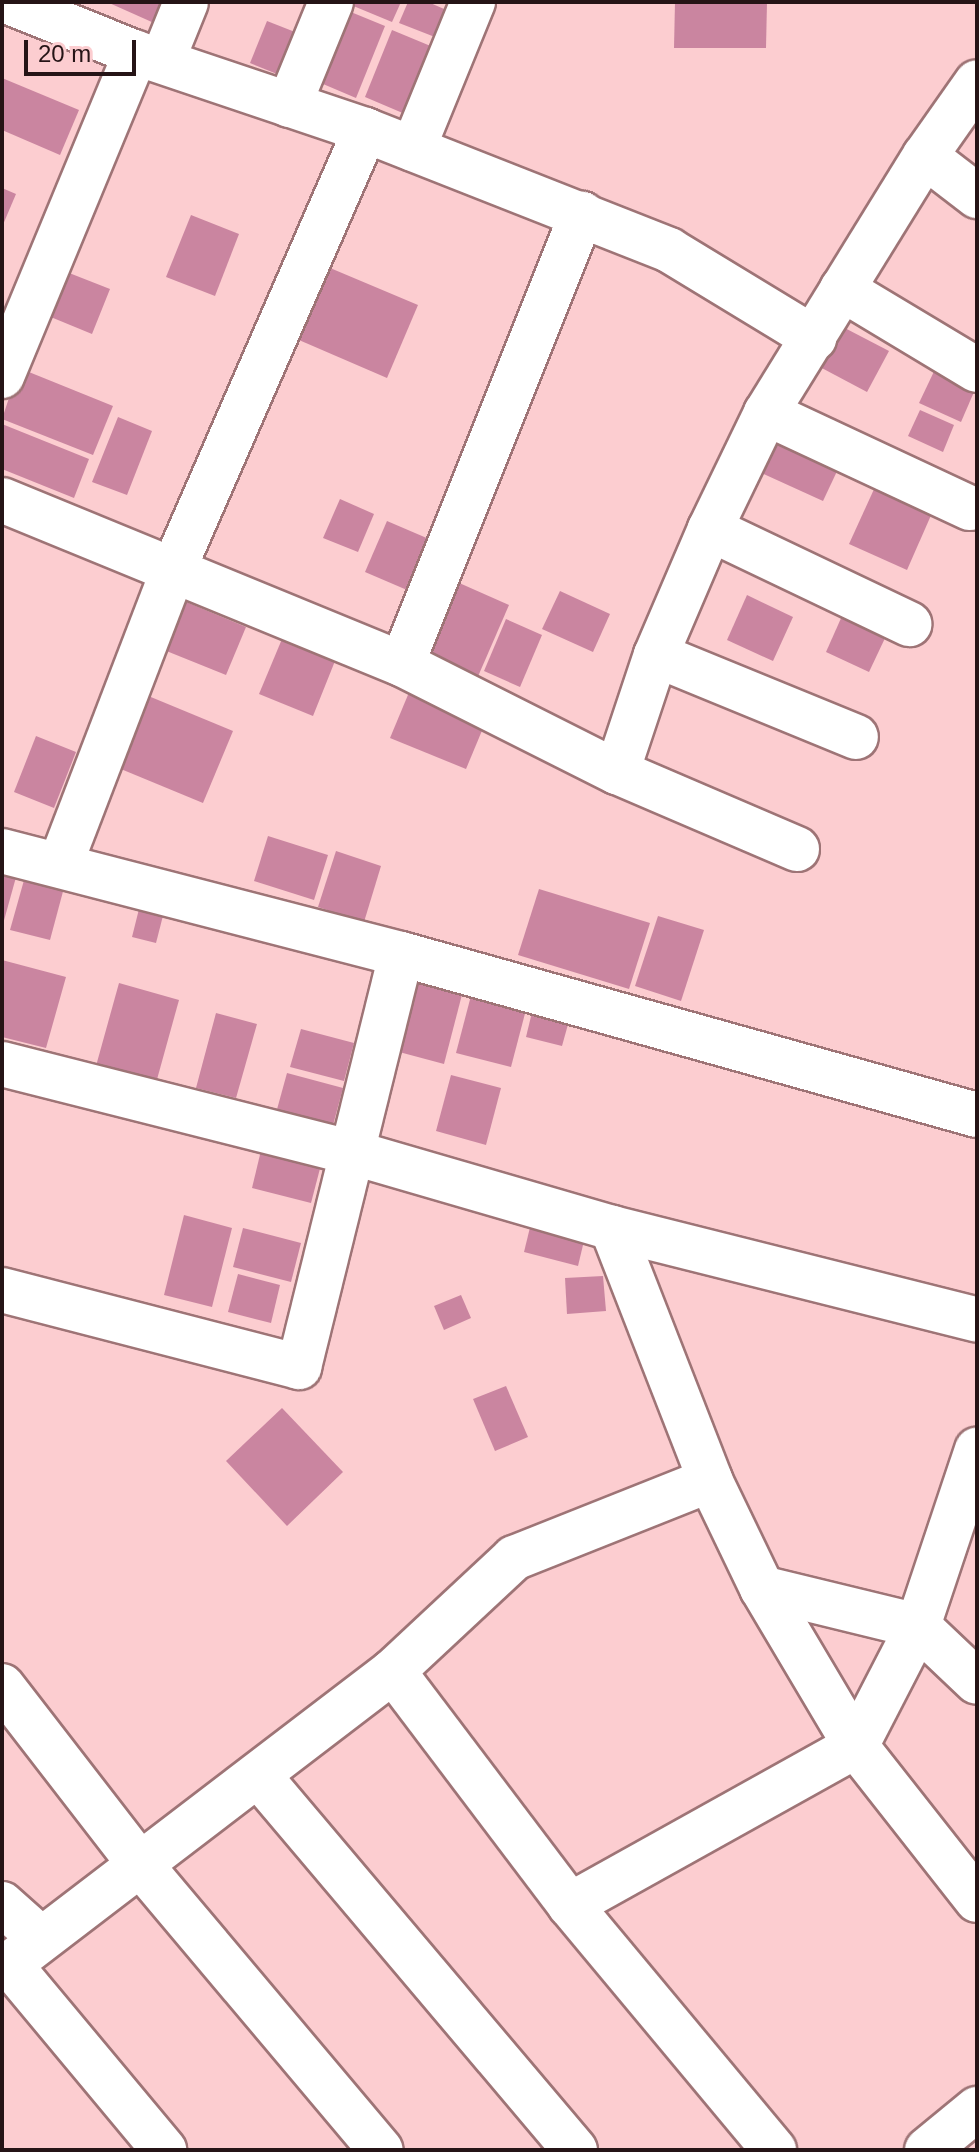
<!DOCTYPE html>
<style>
body{margin:0}
#map{position:relative;width:979px;height:2152px;overflow:hidden;background:#fccdd0;font-family:Arial,sans-serif}
div>[style]{position:absolute}
.building>*{inset:0;background:#ca85a0}
.roads{filter:drop-shadow(2px 0 #9e7476) drop-shadow(-2px 0 #9e7476) drop-shadow(0 2px #9e7476) drop-shadow(0 -2px #9e7476)}
.minor>*{height:44px;margin:-22px;padding:0 22px;transform-origin:22px;border-radius:22px;background:#fff}
span{translate:-50% -50%;white-space:nowrap;text-align:center;line-height:1.15;-webkit-text-stroke:8px #fccdd0;paint-order:stroke}
.frame{position:absolute;inset:0;border:4px solid #251416;pointer-events:none}
.scale{position:absolute;left:24px;top:40px;width:112px;height:36px;box-sizing:border-box;border:4px solid #251416;border-top:0;padding-left:10px;font-size:24px;line-height:28px;white-space:nowrap;color:#251416;-webkit-text-stroke:6px #fccdd0;paint-order:stroke}
</style>
<div id="map">
<div class="building">
<div style="clip-path:polygon(107px 2px,163px 2px,154px 23px)"></div>
<div style="clip-path:polygon(352px 2px,401px 2px,392px 22px,351px 5px)"></div>
<div style="clip-path:polygon(408px 2px,428px 2px,451px 12px,440px 39px,399px 23px)"></div>
<div style="clip-path:polygon(675px 2px,767px 2px,766px 48px,674px 48px)"></div>
<div style="clip-path:polygon(346px 10px,385px 26px,356px 98px,316px 81px)"></div>
<div style="clip-path:polygon(267px 21px,295px 32px,277px 74px,250px 63px)"></div>
<div style="clip-path:polygon(392px 30px,433px 47px,405px 114px,365px 97px)"></div>
<div style="clip-path:polygon(2px 78px,79px 110px,60px 155px,2px 130px)"></div>
<div style="clip-path:polygon(2px 188px,16px 194px,2px 227px)"></div>
<div style="clip-path:polygon(191px 215px,239px 234px,215px 296px,166px 277px)"></div>
<div style="clip-path:polygon(323px 265px,418px 305px,387px 378px,292px 337px)"></div>
<div style="clip-path:polygon(59px 269px,110px 289px,92px 334px,41px 313px)"></div>
<div style="clip-path:polygon(839px 325px,889px 351px,867px 392px,818px 366px)"></div>
<div style="clip-path:polygon(938px 363px,977px 385px,961px 422px,919px 403px)"></div>
<div style="clip-path:polygon(19px 368px,113px 406px,93px 455px,2px 419px)"></div>
<div style="clip-path:polygon(920px 410px,954px 425px,943px 452px,908px 436px)"></div>
<div style="clip-path:polygon(118px 417px,152px 431px,127px 495px,92px 482px)"></div>
<div style="clip-path:polygon(2px 424px,89px 459px,74px 498px,2px 469px)"></div>
<div style="clip-path:polygon(773px 437px,839px 467px,823px 501px,757px 471px)"></div>
<div style="clip-path:polygon(875px 487px,932px 513px,907px 570px,849px 544px)"></div>
<div style="clip-path:polygon(340px 499px,374px 514px,358px 552px,323px 538px)"></div>
<div style="clip-path:polygon(387px 521px,429px 539px,407px 590px,365px 572px)"></div>
<div style="clip-path:polygon(457px 582px,509px 605px,476px 681px,424px 657px)"></div>
<div style="clip-path:polygon(560px 591px,610px 614px,593px 652px,542px 629px)"></div>
<div style="clip-path:polygon(747px 595px,793px 617px,773px 661px,727px 640px)"></div>
<div style="clip-path:polygon(179px 599px,246px 627px,226px 675px,159px 648px)"></div>
<div style="clip-path:polygon(842px 616px,886px 636px,869px 672px,826px 652px)"></div>
<div style="clip-path:polygon(506px 619px,542px 635px,520px 687px,484px 671px)"></div>
<div style="clip-path:polygon(282px 639px,335px 661px,313px 716px,259px 694px)"></div>
<div style="clip-path:polygon(410px 690px,486px 721px,466px 769px,390px 738px)"></div>
<div style="clip-path:polygon(146px 695px,233px 731px,203px 803px,116px 767px)"></div>
<div style="clip-path:polygon(36px 736px,76px 752px,54px 808px,14px 792px)"></div>
<div style="clip-path:polygon(268px 836px,328px 855px,314px 900px,254px 881px)"></div>
<div style="clip-path:polygon(336px 851px,381px 866px,364px 922px,318px 907px)"></div>
<div style="clip-path:polygon(2px 866px,18px 870px,3px 924px,2px 924px)"></div>
<div style="clip-path:polygon(26px 873px,65px 884px,50px 940px,10px 930px)"></div>
<div style="clip-path:polygon(539px 889px,650px 923px,629px 989px,518px 955px)"></div>
<div style="clip-path:polygon(142px 897px,166px 904px,156px 943px,132px 937px)"></div>
<div style="clip-path:polygon(658px 916px,704px 930px,681px 1001px,635px 986px)"></div>
<div style="clip-path:polygon(2px 960px,66px 977px,46px 1048px,2px 1037px)"></div>
<div style="clip-path:polygon(409px 968px,465px 983px,444px 1064px,388px 1049px)"></div>
<div style="clip-path:polygon(119px 983px,179px 1000px,156px 1083px,96px 1066px)"></div>
<div style="clip-path:polygon(473px 988px,528px 1002px,511px 1067px,456px 1053px)"></div>
<div style="clip-path:polygon(535px 1000px,572px 1010px,562px 1046px,526px 1037px)"></div>
<div style="clip-path:polygon(216px 1013px,257px 1024px,236px 1098px,196px 1088px)"></div>
<div style="clip-path:polygon(301px 1029px,354px 1043px,344px 1081px,290px 1067px)"></div>
<div style="clip-path:polygon(287px 1073px,343px 1088px,332px 1129px,276px 1113px)"></div>
<div style="clip-path:polygon(451px 1075px,501px 1088px,486px 1145px,436px 1131px)"></div>
<div style="clip-path:polygon(263px 1142px,323px 1157px,311px 1203px,252px 1188px)"></div>
<div style="clip-path:polygon(534px 1211px,588px 1224px,578px 1266px,524px 1252px)"></div>
<div style="clip-path:polygon(184px 1215px,232px 1228px,212px 1307px,164px 1295px)"></div>
<div style="clip-path:polygon(243px 1228px,301px 1243px,291px 1282px,233px 1267px)"></div>
<div style="clip-path:polygon(238px 1274px,280px 1285px,271px 1323px,228px 1312px)"></div>
<div style="clip-path:polygon(603px 1276px,606px 1311px,567px 1314px,565px 1278px)"></div>
<div style="clip-path:polygon(461px 1295px,471px 1318px,444px 1330px,434px 1306px)"></div>
<div style="clip-path:polygon(506px 1386px,528px 1437px,495px 1451px,473px 1399px)"></div>
<div style="clip-path:polygon(282px 1408px,343px 1472px,287px 1526px,226px 1461px)"></div>
</div>
<div class="roads">
<div class="minor">
<div style="left:9px;top:2px;width:137px;rotate:21.9deg"></div>
<div style="left:136px;top:53px;width:242px;rotate:18.6deg"></div>
<div style="left:365px;top:130px;width:327px;rotate:21.5deg"></div>
<div style="left:669px;top:250px;width:170px;rotate:31.3deg"></div>
<div style="left:163px;top:59px;width:61px;rotate:-68deg"></div>
<div style="left:289px;top:105px;width:111px;rotate:-67.8deg"></div>
<div style="left:413px;top:149px;width:159px;rotate:-67.8deg"></div>
<div style="left:925px;top:156px;width:66px;rotate:37.6deg"></div>
<div style="left:842px;top:289px;width:157px;rotate:31deg"></div>
<div style="left:2px;top:376px;width:350px;rotate:-67.5deg"></div>
<div style="left:766px;top:413px;width:225px;rotate:25deg"></div>
<div style="left:2px;top:500px;width:432px;rotate:22.3deg"></div>
<div style="left:402px;top:664px;width:241px;rotate:26.7deg"></div>
<div style="left:710px;top:529px;width:221px;rotate:25.5deg"></div>
<div style="left:656px;top:655px;width:216px;rotate:22.3deg"></div>
<div style="left:402px;top:664px;width:485px;rotate:-68.2deg"></div>
<div style="left:797px;top:849px;width:196px;rotate:-156.8deg"></div>
<div style="left:617px;top:772px;width:123px;rotate:-71.6deg"></div>
<div style="left:656px;top:655px;width:137px;rotate:-66.8deg"></div>
<div style="left:710px;top:529px;width:129px;rotate:-64.2deg"></div>
<div style="left:766px;top:413px;width:302px;rotate:-58.3deg"></div>
<div style="left:925px;top:156px;width:90px;rotate:-54.9deg"></div>
<div style="left:2px;top:851px;width:412px;rotate:14.5deg"></div>
<div style="left:401px;top:954px;width:598px;rotate:15.62deg"></div>
<div style="left:60px;top:865px;width:318px;rotate:-69deg"></div>
<div style="left:174px;top:568px;width:478px;rotate:-66.4deg"></div>
<div style="left:2px;top:1064px;width:360px;rotate:14.2deg"></div>
<div style="left:351px;top:1152px;width:272px;rotate:16.2deg"></div>
<div style="left:612px;top:1228px;width:376px;rotate:14.1deg"></div>
<div style="left:612px;top:1228px;width:270px;rotate:68.7deg"></div>
<div style="left:710px;top:1480px;width:120px;rotate:64.3deg"></div>
<div style="left:762px;top:1588px;width:184px;rotate:59.3deg"></div>
<div style="left:856px;top:1746px;width:196px;rotate:51.8deg"></div>
<div style="left:2px;top:1290px;width:307px;rotate:14.5deg"></div>
<div style="left:299px;top:1367px;width:425px;rotate:-76.1deg"></div>
<div style="left:762px;top:1588px;width:161px;rotate:13.7deg"></div>
<div style="left:918px;top:1626px;width:81px;rotate:43.5deg"></div>
<div style="left:393px;top:1671px;width:293px;rotate:52.9deg"></div>
<div style="left:570px;top:1905px;width:319px;rotate:50.2deg"></div>
<div style="left:2px;top:1686px;width:224px;rotate:52.3deg"></div>
<div style="left:139px;top:1863px;width:375px;rotate:49.9deg"></div>
<div style="left:258px;top:1775px;width:491px;rotate:49.8deg"></div>
<div style="left:2px;top:1904px;width:52px;rotate:41.9deg"></div>
<div style="left:570px;top:1905px;width:327px;rotate:-29.1deg"></div>
<div style="left:856px;top:1746px;width:135px;rotate:-62.7deg"></div>
<div style="left:918px;top:1626px;width:186px;rotate:-71.5deg"></div>
<div style="left:10px;top:1965px;width:241px;rotate:50.2deg"></div>
<div style="left:2px;top:1970px;width:492px;rotate:-37.4deg"></div>
<div style="left:393px;top:1671px;width:166px;rotate:-43deg"></div>
<div style="left:514px;top:1558px;width:211px;rotate:-21.7deg"></div>
<div style="left:927px;top:2150px;width:65px;rotate:-39.4deg"></div>
</div>
</div>
<div class="frame"></div>
<div class="scale">20 m</div>
</div>
